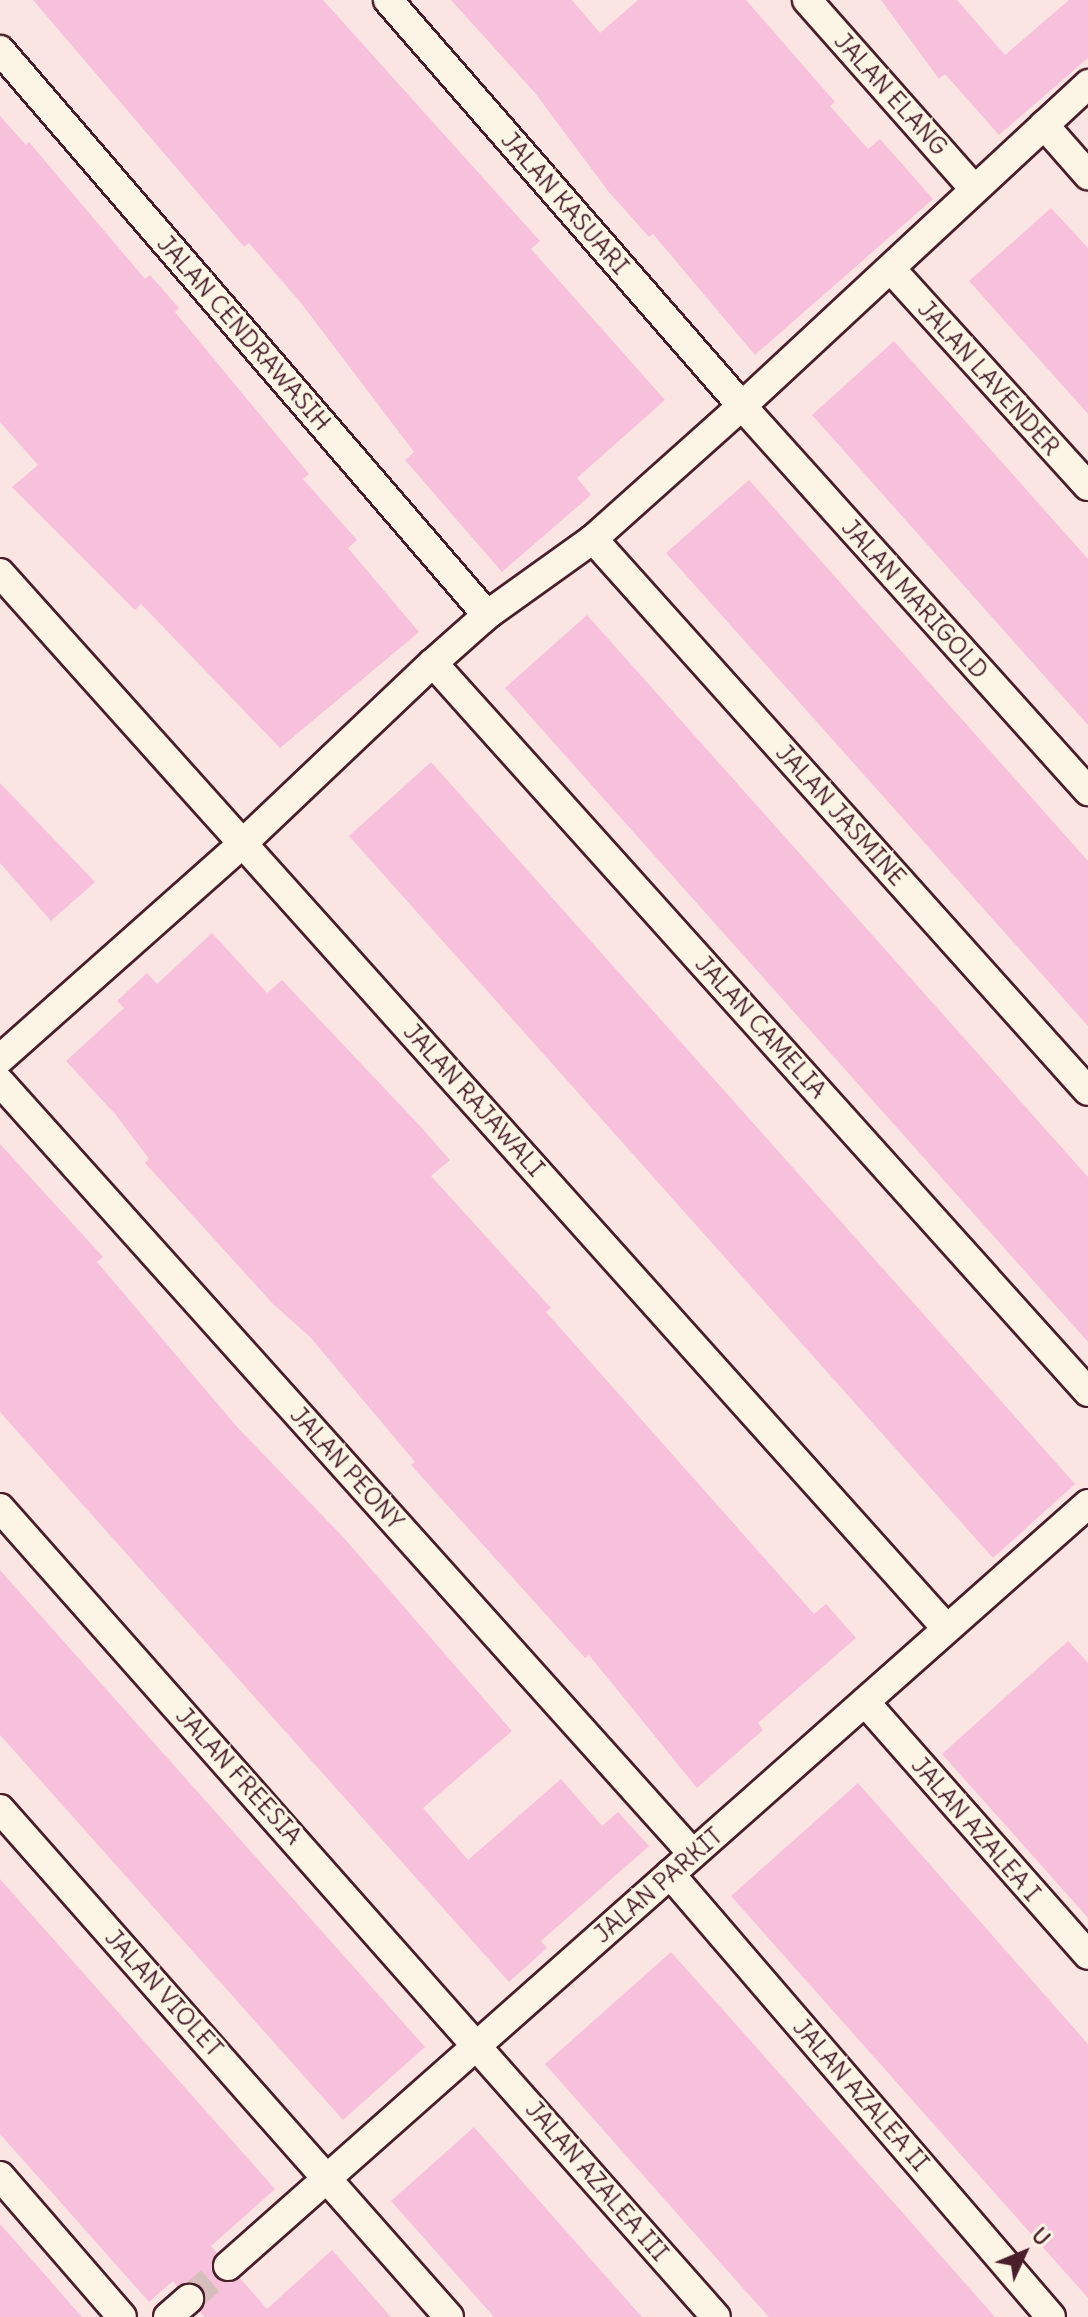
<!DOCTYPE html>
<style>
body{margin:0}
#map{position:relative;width:1088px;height:2317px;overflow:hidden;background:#fbe5e2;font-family:Delius,sans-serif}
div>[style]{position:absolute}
.building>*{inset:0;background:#f8c1db}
.minor-tunnel>*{height:28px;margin-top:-14px;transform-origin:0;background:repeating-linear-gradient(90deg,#d8bdbd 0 28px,transparent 0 42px)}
.roads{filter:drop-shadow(2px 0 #4a1f2b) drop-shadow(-2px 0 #4a1f2b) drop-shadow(0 2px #4a1f2b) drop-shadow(0 -2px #4a1f2b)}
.minor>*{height:28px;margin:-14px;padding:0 14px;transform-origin:14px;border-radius:14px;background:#fcf5e5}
span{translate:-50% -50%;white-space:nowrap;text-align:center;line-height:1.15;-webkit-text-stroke:6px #fcf5e5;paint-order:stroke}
.street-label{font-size:24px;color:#4a1f2b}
.north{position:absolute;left:984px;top:2213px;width:80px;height:80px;-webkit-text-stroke:6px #fcf5e5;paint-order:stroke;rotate:46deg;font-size:22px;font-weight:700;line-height:32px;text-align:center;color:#4a1f2b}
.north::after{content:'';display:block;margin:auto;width:28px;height:36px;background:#4a1f2b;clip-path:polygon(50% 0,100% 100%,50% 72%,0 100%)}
</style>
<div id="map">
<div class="building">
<div style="clip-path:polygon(33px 0,323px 0,540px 241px,531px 249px,665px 400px,577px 478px,591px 495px,502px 572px,405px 460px,414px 452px,301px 303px,249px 243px,244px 247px)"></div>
<div style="clip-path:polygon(451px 0,572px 0,600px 33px,638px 0,746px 0,835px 102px,830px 106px,868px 149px,880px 139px,933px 199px,755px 355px,653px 234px,649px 237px,608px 191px,535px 93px)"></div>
<div style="clip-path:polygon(881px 0,957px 0,1005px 55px,1069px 0,1088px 0,1088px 58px,999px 135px,945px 74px,939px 79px)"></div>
<div style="clip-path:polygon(0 116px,26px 145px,29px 142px,145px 279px,150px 275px,179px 308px,175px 312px,309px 474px,303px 479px,357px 540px,348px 548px,419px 632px,280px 748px,141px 604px,135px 610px,12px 487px,38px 465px,0 422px)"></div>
<div style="clip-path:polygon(1051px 208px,1088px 248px,1088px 414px,969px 281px)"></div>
<div style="clip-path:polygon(894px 341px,1088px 559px,1088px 725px,812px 415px)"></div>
<div style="clip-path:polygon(749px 480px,1088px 861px,1088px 1026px,666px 553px)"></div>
<div style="clip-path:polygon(587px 615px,1088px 1177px,1088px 1342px,505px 688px)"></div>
<div style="clip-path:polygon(431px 762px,1075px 1484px,993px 1558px,349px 836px)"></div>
<div style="clip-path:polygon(0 783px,95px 882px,51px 921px,0 863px)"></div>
<div style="clip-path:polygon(212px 933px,267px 993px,282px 980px,420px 1126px,450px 1160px,431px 1176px,551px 1308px,546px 1312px,814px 1614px,826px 1604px,856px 1638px,758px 1723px,763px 1730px,697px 1788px,589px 1655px,585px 1658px,411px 1465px,415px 1462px,310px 1337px,273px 1304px,145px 1163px,149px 1159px,116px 1115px,66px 1061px,124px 1008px,117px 1001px,147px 973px,157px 984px)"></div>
<div style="clip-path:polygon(0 1144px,103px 1257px,97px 1262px,238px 1428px,344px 1538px,512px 1731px,423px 1808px,468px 1860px,561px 1779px,602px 1826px,618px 1812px,649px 1846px,541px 1941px,547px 1948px,509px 1982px,0 1412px)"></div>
<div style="clip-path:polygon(0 1570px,425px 2047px,343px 2120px,0 1735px)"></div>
<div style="clip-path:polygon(1068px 1641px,1088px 1663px,1088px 1918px,942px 1754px)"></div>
<div style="clip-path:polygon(858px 1783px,1088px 2044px,1088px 2298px,731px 1896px)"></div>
<div style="clip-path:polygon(0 1879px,275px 2189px,211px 2246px,217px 2253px,211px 2269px,216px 2278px,231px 2283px,240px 2278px,267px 2309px,332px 2250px,391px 2317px,205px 2317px,200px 2312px,206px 2297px,201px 2287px,187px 2282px,177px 2286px,173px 2281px,149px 2302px,0 2134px)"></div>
<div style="clip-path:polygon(671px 1952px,741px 2030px,995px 2317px,769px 2317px,748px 2294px,545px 2064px)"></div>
<div style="clip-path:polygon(474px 2127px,618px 2290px,642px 2317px,494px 2317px,391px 2201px)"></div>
<div style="clip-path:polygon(0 2224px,32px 2260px,82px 2317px,0 2317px)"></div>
</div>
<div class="minor-tunnel">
<div style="left:189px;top:2299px;width:51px;rotate:-40.2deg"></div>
</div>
<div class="roads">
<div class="minor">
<div style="left:388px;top:0;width:539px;rotate:48.91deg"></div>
<div style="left:742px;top:406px;width:518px;rotate:48.05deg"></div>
<div style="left:807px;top:0;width:252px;rotate:48.5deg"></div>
<div style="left:0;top:50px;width:746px;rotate:49.24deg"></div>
<div style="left:1044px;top:125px;width:67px;rotate:48.7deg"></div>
<div style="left:891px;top:269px;width:293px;rotate:47.8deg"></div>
<div style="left:593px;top:539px;width:741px;rotate:48.12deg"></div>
<div style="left:0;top:573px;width:1418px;rotate:48.11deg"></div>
<div style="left:433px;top:663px;width:980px;rotate:48.06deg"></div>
<div style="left:0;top:1059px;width:325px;rotate:-41.6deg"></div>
<div style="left:243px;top:843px;width:262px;rotate:-43.5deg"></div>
<div style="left:433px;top:663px;width:72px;rotate:-41.6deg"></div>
<div style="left:487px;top:615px;width:130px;rotate:-35.6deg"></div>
<div style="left:593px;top:539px;width:200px;rotate:-41.8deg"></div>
<div style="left:742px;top:406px;width:473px;rotate:-42.9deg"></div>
<div style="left:0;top:1082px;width:1037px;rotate:48.09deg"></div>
<div style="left:0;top:1508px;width:1080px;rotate:48.49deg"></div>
<div style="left:865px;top:1702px;width:337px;rotate:48.6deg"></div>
<div style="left:0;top:1809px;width:678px;rotate:48.53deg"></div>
<div style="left:670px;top:1874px;width:584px;rotate:49.3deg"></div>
<div style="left:0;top:2176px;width:186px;rotate:49.1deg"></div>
<div style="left:228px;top:2266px;width:1149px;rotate:-41.54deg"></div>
<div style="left:168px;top:2317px;width:28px;rotate:-41deg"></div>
</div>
</div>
<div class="street-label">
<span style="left:891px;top:94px;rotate:48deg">JALAN ELANG</span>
<span style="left:565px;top:203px;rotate:49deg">JALAN KASUARI</span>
<span style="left:244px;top:333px;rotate:49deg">JALAN CENDRAWASIH</span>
<span style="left:989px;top:378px;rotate:48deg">JALAN LAVENDER</span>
<span style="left:915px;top:599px;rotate:48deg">JALAN MARIGOLD</span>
<span style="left:841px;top:815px;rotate:48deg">JALAN JASMINE</span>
<span style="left:761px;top:1027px;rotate:48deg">JALAN CAMELIA</span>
<span style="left:474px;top:1100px;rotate:48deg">JALAN RAJAWALI</span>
<span style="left:347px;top:1468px;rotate:48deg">JALAN PEONY</span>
<span style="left:239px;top:1776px;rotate:48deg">JALAN FREESIA</span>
<span style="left:976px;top:1829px;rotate:49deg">JALAN AZALEA I</span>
<span style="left:658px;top:1885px;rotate:-41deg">JALAN PARKIT</span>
<span style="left:164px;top:1993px;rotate:48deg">JALAN VIOLET</span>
<span style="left:861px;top:2095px;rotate:49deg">JALAN AZALEA II</span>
<span style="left:597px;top:2181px;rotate:49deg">JALAN AZALEA III</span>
</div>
<div class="north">U</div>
</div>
